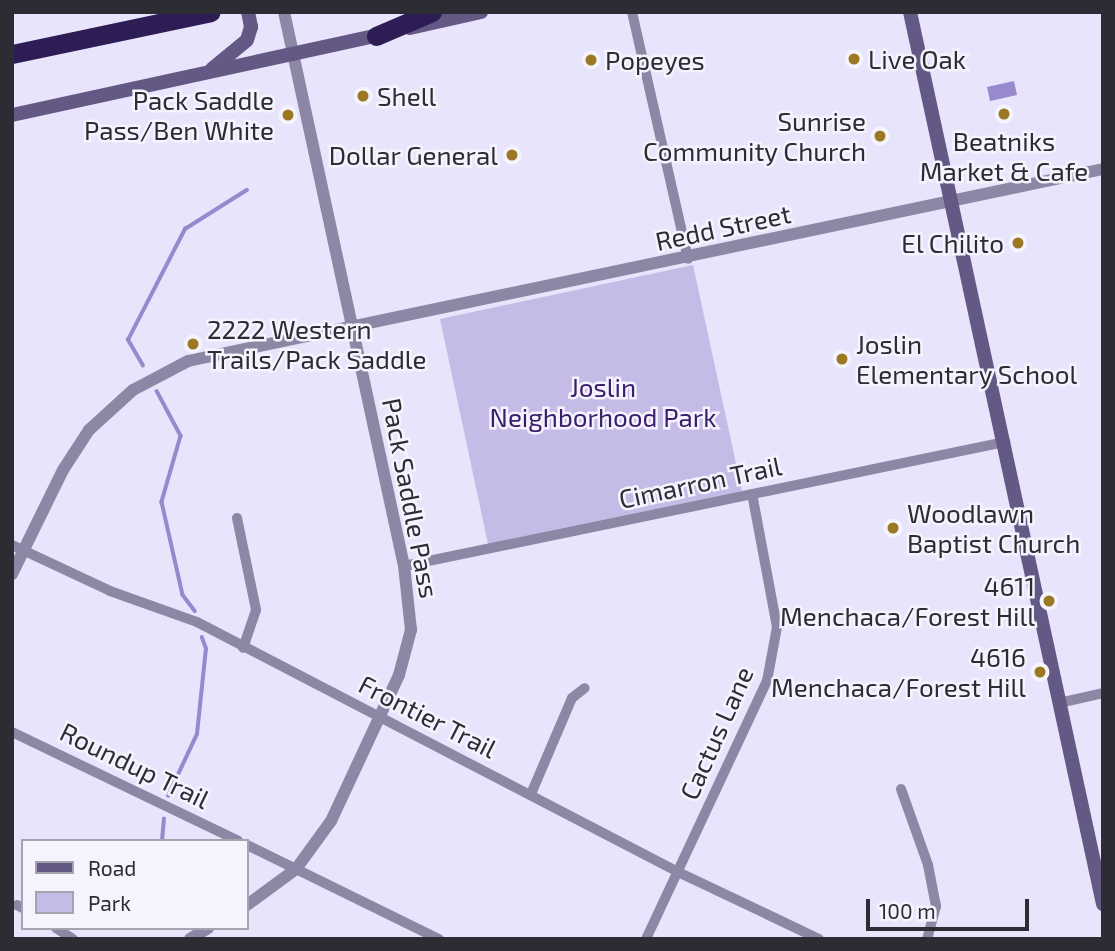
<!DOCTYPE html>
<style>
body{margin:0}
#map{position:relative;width:1115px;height:951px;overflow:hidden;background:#e8e4fb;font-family:"Exo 2",sans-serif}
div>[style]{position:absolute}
.green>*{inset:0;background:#c4bce7}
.water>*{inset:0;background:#9888cc}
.stream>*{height:3.5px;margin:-1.75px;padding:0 1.75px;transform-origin:1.75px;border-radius:1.75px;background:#9888cc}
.minor>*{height:10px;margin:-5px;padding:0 5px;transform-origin:5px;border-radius:5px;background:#8d87a5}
.tertiary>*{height:12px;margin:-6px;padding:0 6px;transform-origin:6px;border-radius:6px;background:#8d87a5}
.secondary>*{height:14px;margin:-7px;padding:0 7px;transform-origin:7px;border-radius:7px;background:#635984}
.motorway>*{height:19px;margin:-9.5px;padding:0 9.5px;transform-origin:9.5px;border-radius:9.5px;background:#2e1c55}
.dots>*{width:19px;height:19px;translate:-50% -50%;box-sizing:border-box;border:4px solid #f5f3fd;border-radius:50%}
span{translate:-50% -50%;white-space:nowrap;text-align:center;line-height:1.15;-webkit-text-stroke:5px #f5f3fd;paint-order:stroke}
.poi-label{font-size:26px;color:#2d2b34}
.left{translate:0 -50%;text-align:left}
.right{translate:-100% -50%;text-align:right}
.street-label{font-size:26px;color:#2d2b34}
.park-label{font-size:26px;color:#3a1e6d}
.frame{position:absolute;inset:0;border:14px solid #2d2b34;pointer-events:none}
.legend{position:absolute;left:21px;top:839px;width:228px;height:91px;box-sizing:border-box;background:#f5f3fd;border:2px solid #a5a3ad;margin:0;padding:9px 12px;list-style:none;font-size:21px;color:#2d2b34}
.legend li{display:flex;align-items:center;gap:14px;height:35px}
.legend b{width:35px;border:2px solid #a5a3ad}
.scale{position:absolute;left:866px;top:899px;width:163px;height:32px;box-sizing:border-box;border:4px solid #2d2b34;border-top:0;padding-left:9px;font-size:21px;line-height:24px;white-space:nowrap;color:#2d2b34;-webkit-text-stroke:5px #f5f3fd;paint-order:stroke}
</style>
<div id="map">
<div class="green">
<div style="clip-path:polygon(693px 265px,742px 491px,488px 544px,440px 319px)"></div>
</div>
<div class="water">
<div style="clip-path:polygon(1014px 81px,1017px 95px,990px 101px,987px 87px)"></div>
</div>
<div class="stream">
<div style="left:143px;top:366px;width:30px;rotate:-120deg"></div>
<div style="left:128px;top:340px;width:125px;rotate:-62.8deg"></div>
<div style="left:185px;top:229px;width:73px;rotate:-32.2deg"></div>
<div style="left:157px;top:391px;width:51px;rotate:61.9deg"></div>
<div style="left:181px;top:436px;width:69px;rotate:106.1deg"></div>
<div style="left:162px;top:502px;width:95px;rotate:77.3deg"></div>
<div style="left:183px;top:595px;width:20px;rotate:53deg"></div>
<div style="left:168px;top:796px;width:68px;rotate:-64.9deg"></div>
<div style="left:197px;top:734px;width:85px;rotate:-84deg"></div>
<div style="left:206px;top:649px;width:12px;rotate:-110deg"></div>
<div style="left:162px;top:841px;width:22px;rotate:-85deg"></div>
</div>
<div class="minor">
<div style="left:632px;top:12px;width:253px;rotate:77.2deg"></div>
<div style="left:237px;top:518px;width:94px;rotate:78.3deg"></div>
<div style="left:256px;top:610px;width:40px;rotate:108.9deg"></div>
<div style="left:12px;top:545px;width:108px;rotate:25.1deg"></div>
<div style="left:110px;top:591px;width:92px;rotate:19.6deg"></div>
<div style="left:197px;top:622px;width:542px;rotate:27.46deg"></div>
<div style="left:678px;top:872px;width:156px;rotate:25.4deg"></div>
<div style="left:404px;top:566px;width:614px;rotate:-11.66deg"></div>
<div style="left:1059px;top:703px;width:45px;rotate:-12.8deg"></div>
<div style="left:12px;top:732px;width:251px;rotate:25.7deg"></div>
<div style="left:901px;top:789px;width:81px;rotate:70.4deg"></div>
<div style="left:928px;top:865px;width:42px;rotate:79deg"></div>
<div style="left:936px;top:906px;width:34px;rotate:105deg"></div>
<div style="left:531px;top:794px;width:104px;rotate:-66.9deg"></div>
<div style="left:572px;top:698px;width:16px;rotate:-38deg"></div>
<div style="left:247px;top:845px;width:214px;rotate:26.1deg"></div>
<div style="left:17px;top:905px;width:7px;rotate:27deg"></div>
<div style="left:56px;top:928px;width:20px;rotate:33deg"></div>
<div style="left:646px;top:939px;width:285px;rotate:-64.9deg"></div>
<div style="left:767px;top:681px;width:55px;rotate:-79.5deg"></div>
<div style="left:777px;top:627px;width:135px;rotate:-100.6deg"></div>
</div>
<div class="tertiary">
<div style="left:12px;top:574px;width:116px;rotate:-63.9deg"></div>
<div style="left:63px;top:470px;width:48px;rotate:-57deg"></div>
<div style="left:89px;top:430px;width:59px;rotate:-42.3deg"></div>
<div style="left:133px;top:390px;width:62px;rotate:-27.8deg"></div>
<div style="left:188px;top:361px;width:935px;rotate:-11.85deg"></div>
<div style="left:247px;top:905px;width:61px;rotate:-36.3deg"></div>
<div style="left:296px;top:869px;width:59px;rotate:-53.9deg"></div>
<div style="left:331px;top:821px;width:161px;rotate:-65deg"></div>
<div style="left:399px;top:675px;width:47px;rotate:-75.1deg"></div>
<div style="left:411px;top:630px;width:64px;rotate:-96.2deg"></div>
<div style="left:404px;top:566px;width:567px;rotate:-102.22deg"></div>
<div style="left:190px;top:939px;width:21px;rotate:-31deg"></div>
</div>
<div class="secondary">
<div style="left:910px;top:12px;width:913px;rotate:77.79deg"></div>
<div style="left:410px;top:28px;width:73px;rotate:-12.7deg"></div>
<div style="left:212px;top:69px;width:45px;rotate:-39.6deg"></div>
<div style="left:247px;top:40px;width:14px;rotate:-73deg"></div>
<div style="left:251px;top:27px;width:15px;rotate:-101deg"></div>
<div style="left:12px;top:115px;width:381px;rotate:-12.3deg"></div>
</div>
<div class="motorway">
<div style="left:376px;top:36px;width:61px;rotate:-23.2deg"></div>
<div style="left:12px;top:54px;width:203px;rotate:-11.9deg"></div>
</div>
<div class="dots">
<div style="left:854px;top:59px;background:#9d7824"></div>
<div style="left:591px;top:60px;background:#9d7824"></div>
<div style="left:363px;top:96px;background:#9d7824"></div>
<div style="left:1004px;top:114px;background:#9d7824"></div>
<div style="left:288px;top:115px;background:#9d7824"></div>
<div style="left:880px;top:136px;background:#9d7824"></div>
<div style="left:512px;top:155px;background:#9d7824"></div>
<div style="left:1018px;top:243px;background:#9d7824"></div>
<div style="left:193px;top:344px;background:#9d7824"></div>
<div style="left:842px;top:359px;background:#9d7824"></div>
<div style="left:893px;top:528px;background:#9d7824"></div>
<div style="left:1049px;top:601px;background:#9d7824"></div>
<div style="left:1040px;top:672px;background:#9d7824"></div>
</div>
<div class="poi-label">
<span class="left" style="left:868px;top:59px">Live Oak</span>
<span class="left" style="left:605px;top:60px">Popeyes</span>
<span class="left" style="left:377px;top:96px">Shell</span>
<span class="right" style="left:274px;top:115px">Pack Saddle<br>Pass/Ben White</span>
<span class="right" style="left:866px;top:136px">Sunrise<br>Community Church</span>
<span style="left:1004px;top:156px">Beatniks<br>Market &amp; Cafe</span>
<span class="right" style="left:498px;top:155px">Dollar General</span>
<span class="right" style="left:1004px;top:243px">El Chilito</span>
<span class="left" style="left:207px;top:344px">2222 Western<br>Trails/Pack Saddle</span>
<span class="left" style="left:856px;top:359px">Joslin<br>Elementary School</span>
<span class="left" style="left:907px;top:528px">Woodlawn<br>Baptist Church</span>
<span class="right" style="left:1035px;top:601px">4611<br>Menchaca/Forest Hill</span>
<span class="right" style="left:1026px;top:672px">4616<br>Menchaca/Forest Hill</span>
</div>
<div class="street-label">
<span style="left:723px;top:227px;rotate:-12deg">Redd Street</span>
<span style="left:700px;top:482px;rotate:-12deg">Cimarron Trail</span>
<span style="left:411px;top:498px;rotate:79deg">Pack Saddle Pass</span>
<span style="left:428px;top:716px;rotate:27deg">Frontier Trail</span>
<span style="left:716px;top:733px;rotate:-66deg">Cactus Lane</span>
<span style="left:135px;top:765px;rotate:26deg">Roundup Trail</span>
</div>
<div class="park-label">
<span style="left:603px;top:402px">Joslin<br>Neighborhood Park</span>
</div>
<div class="frame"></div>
<ul class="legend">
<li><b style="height:9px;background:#635984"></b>Road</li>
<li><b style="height:19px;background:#c4bce7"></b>Park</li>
</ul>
<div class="scale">100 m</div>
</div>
